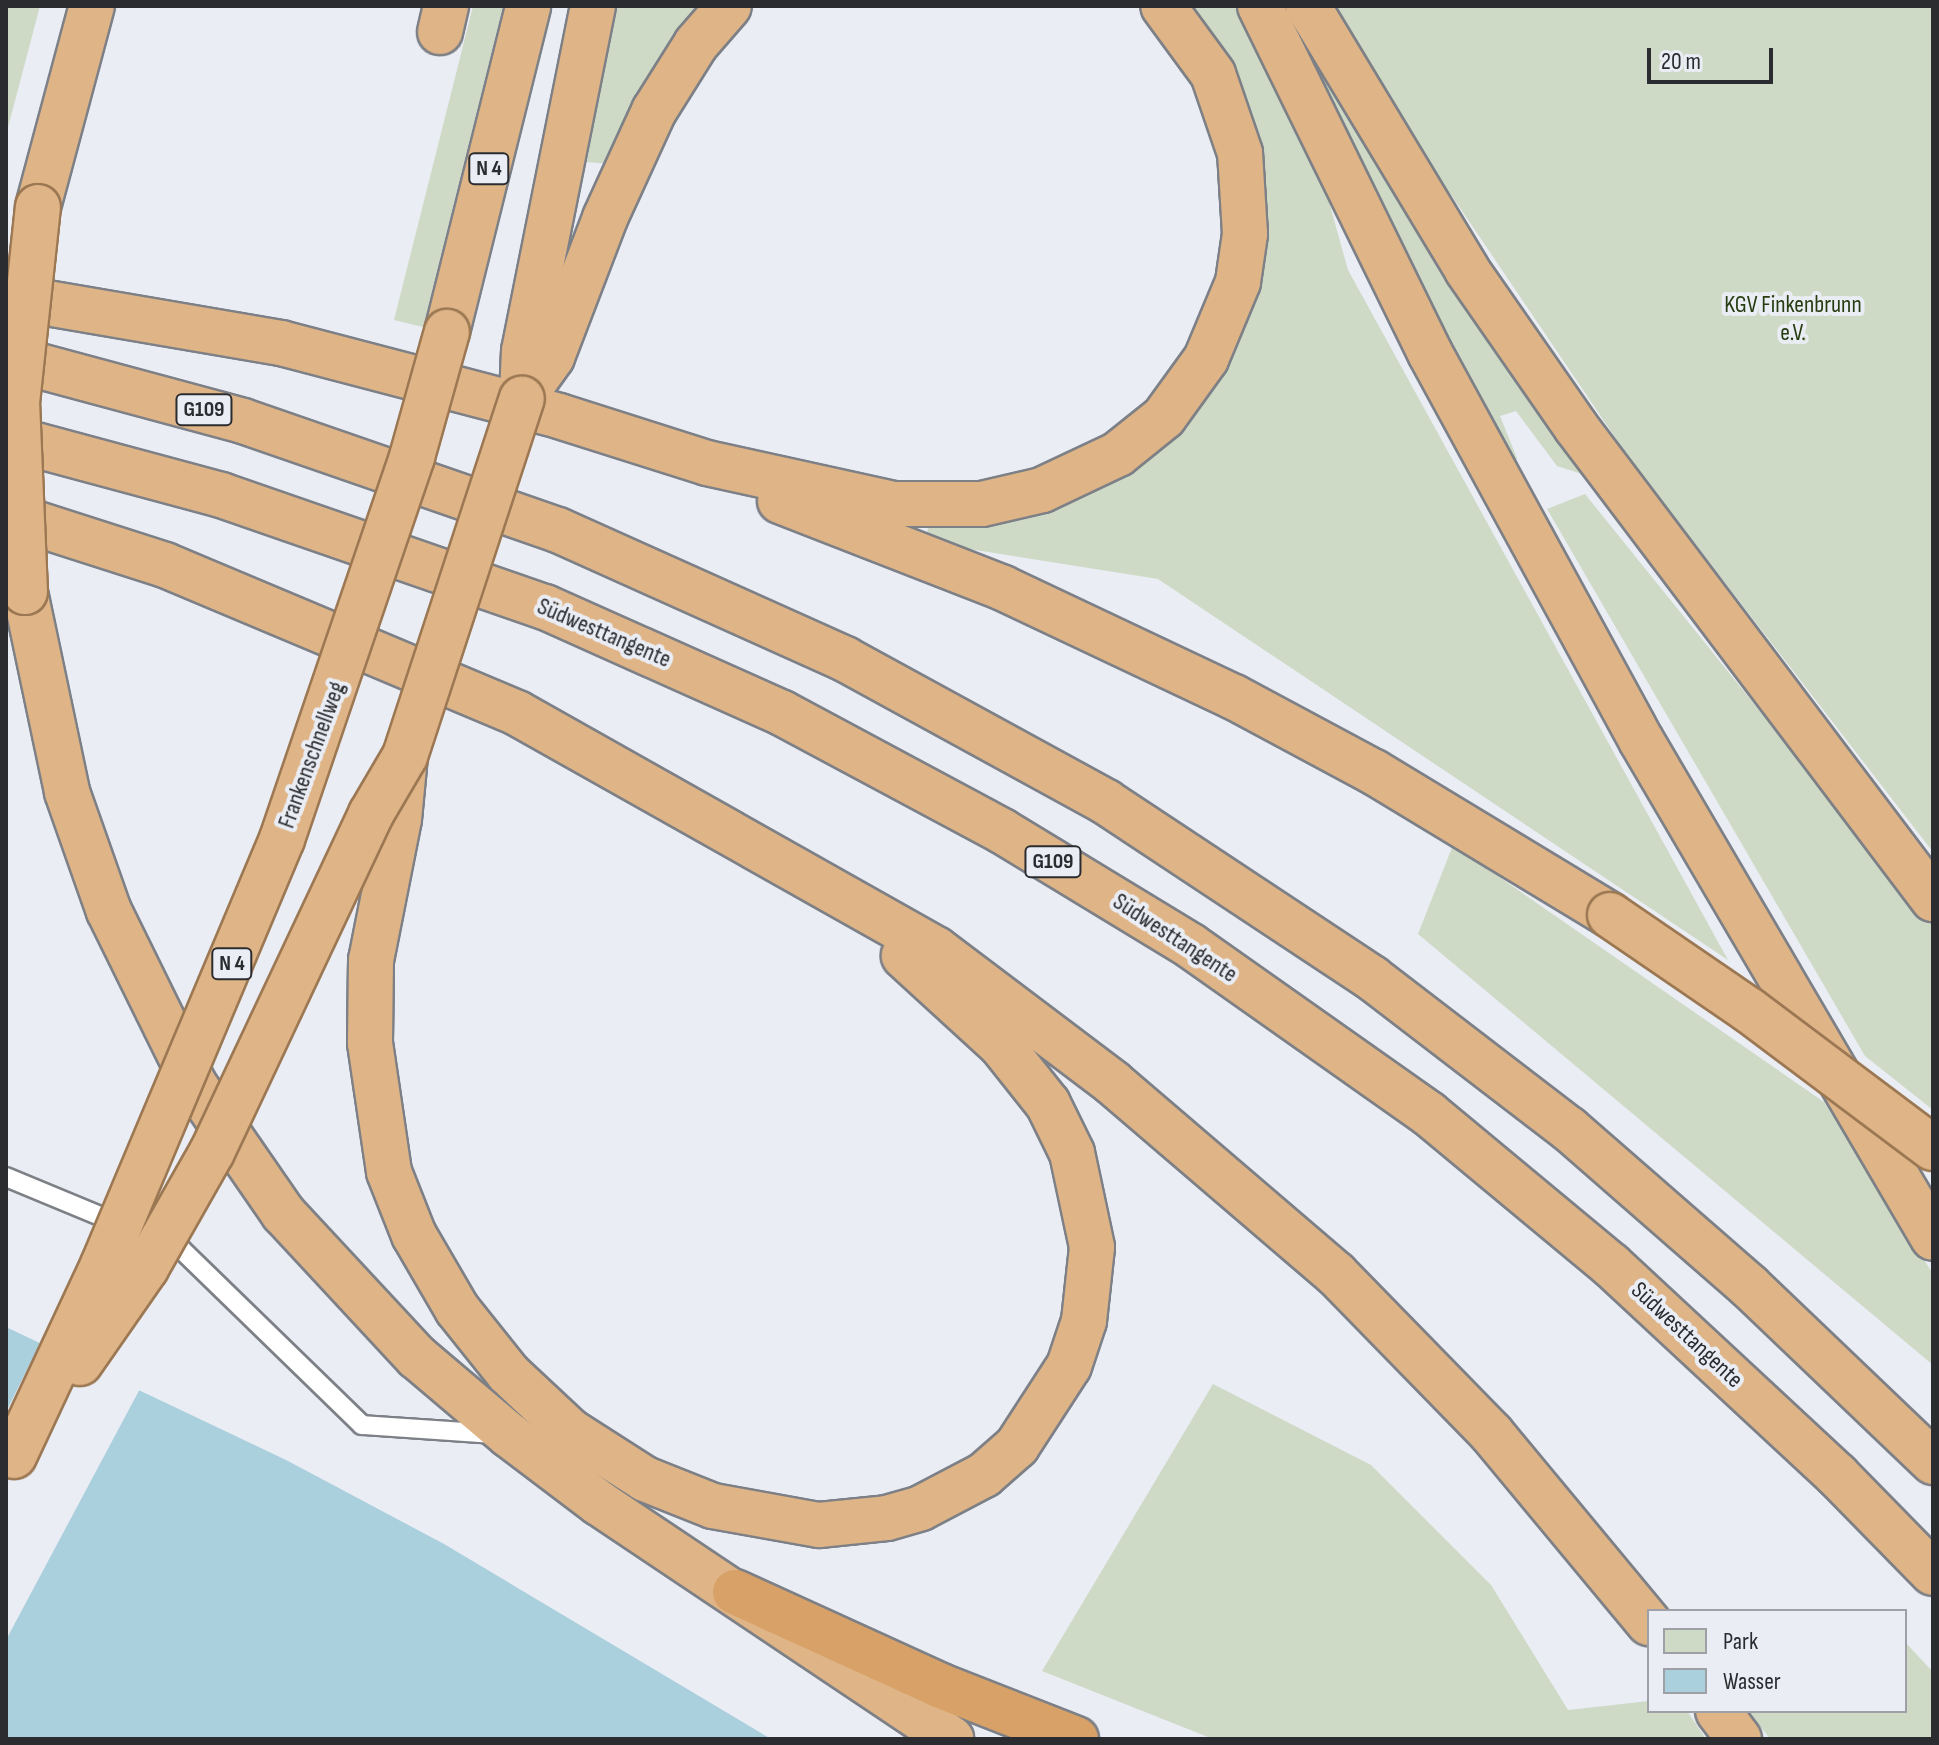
<!DOCTYPE html>
<meta charset="utf-8">
<style>
body{margin:0}
#map{position:relative;width:1939px;height:1745px;overflow:hidden;background:#eaedf4;font-family:"Sofia Sans Condensed",sans-serif}
div>[style]{position:absolute}
.green>*{inset:0;background:#cedac6}
.water>*{inset:0;background:#aacfdd}
.pier>*{inset:0;background:#eaedf4}
.roads{filter:drop-shadow(2px 0 #7d8086) drop-shadow(-2px 0 #7d8086) drop-shadow(0 2px #7d8086) drop-shadow(0 -2px #7d8086)}
.service>*{height:18px;margin:-9px;padding:0 9px;transform-origin:9px;border-radius:9px;background:#fff}
.trunk>*{height:44px;margin:-22px;padding:0 22px;transform-origin:22px;border-radius:22px;background:#dfb486}
.motorway>*{height:44px;margin:-22px;padding:0 22px;transform-origin:22px;border-radius:22px;background:#d7a167}
.bridges{filter:drop-shadow(2px 0 #9b7853) drop-shadow(-2px 0 #9b7853) drop-shadow(0 2px #9b7853) drop-shadow(0 -2px #9b7853)}
.trunk-bridge>*{height:44px;margin:-22px;padding:0 22px;transform-origin:22px;border-radius:22px;background:#dfb486}
span{translate:-50% -50%;white-space:nowrap;text-align:center;line-height:1.15;-webkit-text-stroke:8px #eaedf4;paint-order:stroke}
.shield-label span{padding:2px 6px;background:#eaedf4;border:2px solid;border-radius:6px;-webkit-text-stroke-width:0}
.shield-label{font-size:22px;color:#2b2c2f;font-weight:700}
.park-label{font-size:24px;color:#273d11}
.street-label{font-size:24px;color:#2b2c2f}
.frame{position:absolute;inset:0;border:8px solid #2b2c2f;pointer-events:none}
.legend{position:absolute;left:1647px;top:1609px;width:260px;height:104px;box-sizing:border-box;background:#eaedf4;border:2px solid #9ea0a5;margin:0;padding:10px 14px;list-style:none;font-size:24px;color:#2b2c2f}
.legend li{display:flex;align-items:center;gap:16px;height:40px}
.legend b{width:40px;border:2px solid #9ea0a5}
.scale{position:absolute;left:1647px;top:48px;width:126px;height:36px;box-sizing:border-box;border:4px solid #2b2c2f;border-top:0;padding-left:10px;font-size:24px;line-height:28px;white-space:nowrap;color:#2b2c2f;-webkit-text-stroke:6px #eaedf4;paint-order:stroke}
</style>
<div id="map">
<div class="green">
<div style="clip-path:polygon(6px 6px,40px 6px,6px 135px)"></div>
<div style="clip-path:polygon(473px 6px,503px 6px,423px 327px,394px 320px)"></div>
<div style="clip-path:polygon(614px 6px,700px 6px,671px 42px,609px 164px,587px 162px)"></div>
<div style="clip-path:polygon(1186px 6px,1239px 6px,1321px 173px,1348px 270px,1728px 960px,1158px 579px,925px 542px,928px 528px,989px 525px,1041px 512px,1088px 495px,1131px 469px,1256px 283px)"></div>
<div style="clip-path:polygon(1333px 6px,1933px 6px,1933px 852px,1631px 461px,1354px 51px)"></div>
<div style="clip-path:polygon(1304px 38px,1588px 476px,1557px 466px,1516px 411px,1500px 416px,1517px 458px,1511px 471px,1292px 43px)"></div>
<div style="clip-path:polygon(1585px 494px,1933px 926px,1933px 1110px,1865px 1056px,1547px 509px)"></div>
<div style="clip-path:polygon(1453px 845px,1824px 1102px,1933px 1274px,1933px 1365px,1418px 934px)"></div>
<div style="clip-path:polygon(1213px 1384px,1371px 1465px,1491px 1585px,1568px 1710px,1649px 1701px,1649px 1711px,1687px 1711px,1706px 1739px,1213px 1739px,1042px 1671px)"></div>
<div style="clip-path:polygon(1905px 1642px,1933px 1672px,1933px 1739px,1770px 1739px,1749px 1711px,1905px 1711px)"></div>
</div>
<div class="water">
<div style="clip-path:polygon(6px 1327px,288px 1461px,444px 1544px,771px 1739px,6px 1739px)"></div>
</div>
<div class="pier">
<div style="clip-path:polygon(42px 1339px,142px 1385px,6px 1640px,6px 1412px)"></div>
</div>
<div class="roads">
<div class="service">
<div style="left:6px;top:1177px;width:126px;rotate:22.5deg"></div>
<div style="left:160px;top:1241px;width:24px;rotate:22deg"></div>
<div style="left:182px;top:1250px;width:251px;rotate:44.2deg"></div>
<div style="left:362px;top:1425px;width:131px;rotate:3.9deg"></div>
</div>
<div class="trunk">
<div style="left:1260px;top:6px;width:386px;rotate:63.9deg"></div>
<div style="left:1430px;top:353px;width:441px;rotate:61.4deg"></div>
<div style="left:1641px;top:740px;width:577px;rotate:59.61deg"></div>
<div style="left:1308px;top:6px;width:308px;rotate:58.9deg"></div>
<div style="left:1467px;top:270px;width:191px;rotate:55.2deg"></div>
<div style="left:1576px;top:427px;width:592px;rotate:52.9deg"></div>
<div style="left:440px;top:32px;width:27px;rotate:-77deg"></div>
<div style="left:38px;top:207px;width:208px;rotate:-75deg"></div>
<div style="left:6px;top:296px;width:279px;rotate:9.7deg"></div>
<div style="left:281px;top:343px;width:287px;rotate:14.7deg"></div>
<div style="left:559px;top:416px;width:155px;rotate:17.6deg"></div>
<div style="left:707px;top:463px;width:190px;rotate:12.4deg"></div>
<div style="left:893px;top:504px;width:89px"></div>
<div style="left:982px;top:504px;width:62px;rotate:-13.1deg"></div>
<div style="left:1042px;top:490px;width:84px;rotate:-25.3deg"></div>
<div style="left:1118px;top:454px;width:59px;rotate:-38.8deg"></div>
<div style="left:1164px;top:417px;width:72px;rotate:-54.1deg"></div>
<div style="left:1206px;top:359px;width:83px;rotate:-67.4deg"></div>
<div style="left:1238px;top:282px;width:49px;rotate:-81.7deg"></div>
<div style="left:1245px;top:234px;width:81px;rotate:-93.5deg"></div>
<div style="left:1240px;top:153px;width:83px;rotate:-108.9deg"></div>
<div style="left:1213px;top:74px;width:84px;rotate:-126.3deg"></div>
<div style="left:447px;top:332px;width:336px;rotate:-76deg"></div>
<div style="left:6px;top:357px;width:245px;rotate:15.1deg"></div>
<div style="left:243px;top:421px;width:333px;rotate:19.1deg"></div>
<div style="left:558px;top:530px;width:315px;rotate:24.2deg"></div>
<div style="left:845px;top:659px;width:298px;rotate:28.7deg"></div>
<div style="left:1106px;top:802px;width:319px;rotate:33.5deg"></div>
<div style="left:1372px;top:978px;width:248px;rotate:37.5deg"></div>
<div style="left:1569px;top:1129px;width:239px;rotate:41.1deg"></div>
<div style="left:1749px;top:1286px;width:255px;rotate:43.7deg"></div>
<div style="left:522px;top:396px;width:45px;rotate:-87.5deg"></div>
<div style="left:524px;top:351px;width:352px;rotate:-78.7deg"></div>
<div style="left:522px;top:399px;width:52px;rotate:-54.5deg"></div>
<div style="left:552px;top:357px;width:149px;rotate:-69.1deg"></div>
<div style="left:605px;top:218px;width:118px;rotate:-65.4deg"></div>
<div style="left:654px;top:111px;width:79px;rotate:-57.9deg"></div>
<div style="left:696px;top:44px;width:50px;rotate:-49deg"></div>
<div style="left:6px;top:437px;width:223px;rotate:15.1deg"></div>
<div style="left:221px;top:495px;width:343px;rotate:19.1deg"></div>
<div style="left:545px;top:607px;width:260px;rotate:24.1deg"></div>
<div style="left:782px;top:713px;width:250px;rotate:28.2deg"></div>
<div style="left:1002px;top:831px;width:221px;rotate:31.3deg"></div>
<div style="left:1191px;top:946px;width:291px;rotate:35.2deg"></div>
<div style="left:1429px;top:1114px;width:236px;rotate:39.7deg"></div>
<div style="left:1611px;top:1265px;width:309px;rotate:42.9deg"></div>
<div style="left:1837px;top:1475px;width:137px;rotate:45.6deg"></div>
<div style="left:780px;top:501px;width:239px;rotate:21.3deg"></div>
<div style="left:1003px;top:588px;width:255px;rotate:25.3deg"></div>
<div style="left:1234px;top:697px;width:159px;rotate:28.2deg"></div>
<div style="left:1374px;top:772px;width:276px;rotate:31.2deg"></div>
<div style="left:6px;top:514px;width:167px;rotate:17.8deg"></div>
<div style="left:165px;top:565px;width:382px;rotate:22.8deg"></div>
<div style="left:517px;top:713px;width:481px;rotate:29.4deg"></div>
<div style="left:936px;top:949px;width:222px;rotate:37.1deg"></div>
<div style="left:1113px;top:1083px;width:294px;rotate:40.6deg"></div>
<div style="left:1336px;top:1274px;width:223px;rotate:45.7deg"></div>
<div style="left:1492px;top:1434px;width:246px;rotate:50.3deg"></div>
<div style="left:25px;top:592px;width:204px;rotate:78.1deg"></div>
<div style="left:67px;top:792px;width:126px;rotate:70.6deg"></div>
<div style="left:109px;top:911px;width:193px;rotate:63.8deg"></div>
<div style="left:194px;top:1084px;width:157px;rotate:55.4deg"></div>
<div style="left:283px;top:1213px;width:197px;rotate:47.1deg"></div>
<div style="left:417px;top:1357px;width:121px;rotate:40.3deg"></div>
<div style="left:509px;top:1435px;width:113px;rotate:37.1deg"></div>
<div style="left:599px;top:1503px;width:424px;rotate:33.8deg"></div>
<div style="left:405px;top:756px;width:63px;rotate:95.4deg"></div>
<div style="left:399px;top:819px;width:144px;rotate:101.2deg"></div>
<div style="left:371px;top:960px;width:83px;rotate:90.7deg"></div>
<div style="left:370px;top:1043px;width:130px;rotate:81.6deg"></div>
<div style="left:389px;top:1172px;width:68px;rotate:68.4deg"></div>
<div style="left:414px;top:1235px;width:86px;rotate:59.8deg"></div>
<div style="left:457px;top:1309px;width:82px;rotate:51.4deg"></div>
<div style="left:508px;top:1373px;width:85px;rotate:43.1deg"></div>
<div style="left:570px;top:1431px;width:89px;rotate:32.6deg"></div>
<div style="left:645px;top:1479px;width:73px;rotate:21.7deg"></div>
<div style="left:713px;top:1506px;width:108px;rotate:10.2deg"></div>
<div style="left:819px;top:1525px;width:68px;rotate:-5.9deg"></div>
<div style="left:887px;top:1518px;width:35px;rotate:-16deg"></div>
<div style="left:921px;top:1508px;width:71px;rotate:-27.6deg"></div>
<div style="left:984px;top:1475px;width:44px;rotate:-41.3deg"></div>
<div style="left:1017px;top:1446px;width:95px;rotate:-57deg"></div>
<div style="left:1069px;top:1366px;width:47px;rotate:-71.6deg"></div>
<div style="left:1084px;top:1321px;width:74px;rotate:-83.8deg"></div>
<div style="left:1092px;top:1247px;width:96px;rotate:-102deg"></div>
<div style="left:1072px;top:1153px;width:55px;rotate:-116.1deg"></div>
<div style="left:1048px;top:1104px;width:75px;rotate:-128.5deg"></div>
<div style="left:1001px;top:1045px;width:132px;rotate:-137.5deg"></div>
<div style="left:1718px;top:1711px;width:35px;rotate:53deg"></div>
</div>
<div class="motorway">
<div style="left:735px;top:1592px;width:226px;rotate:24.5deg"></div>
<div style="left:941px;top:1686px;width:145px;rotate:21.4deg"></div>
</div>
</div>
<div class="bridges">
<div class="trunk-bridge">
<div style="left:25px;top:592px;width:189px;rotate:-92.4deg"></div>
<div style="left:17px;top:403px;width:197px;rotate:-83.9deg"></div>
<div style="left:1610px;top:915px;width:168px;rotate:34.4deg"></div>
<div style="left:1749px;top:1010px;width:230px;rotate:36.9deg"></div>
<div style="left:80px;top:1363px;width:116px;rotate:-55.2deg"></div>
<div style="left:146px;top:1268px;width:133px;rotate:-60.4deg"></div>
<div style="left:212px;top:1152px;width:374px;rotate:-64.8deg"></div>
<div style="left:371px;top:814px;width:67px;rotate:-59.6deg"></div>
<div style="left:405px;top:756px;width:376px;rotate:-71.9deg"></div>
<div style="left:14px;top:1456px;width:211px;rotate:-65deg"></div>
<div style="left:103px;top:1265px;width:462px;rotate:-67.2deg"></div>
<div style="left:282px;top:839px;width:404px;rotate:-71.2deg"></div>
<div style="left:412px;top:457px;width:130px;rotate:-74.4deg"></div>
</div>
</div>
<div class="shield-label">
<span style="left:489px;top:169px">N 4</span>
<span style="left:204px;top:410px">G109</span>
<span style="left:1053px;top:862px">G109</span>
<span style="left:232px;top:964px">N 4</span>
</div>
<div class="park-label">
<span style="left:1793px;top:319px">KGV Finkenbrunn<br>e.V.</span>
</div>
<div class="street-label">
<span style="left:604px;top:633px;rotate:23deg">Südwesttangente</span>
<span style="left:312px;top:755px;rotate:-70deg">Frankenschnellweg</span>
<span style="left:1175px;top:938px;rotate:33deg">Südwesttangente</span>
<span style="left:1687px;top:1335px;rotate:43deg">Südwesttangente</span>
</div>
<div class="frame"></div>
<ul class="legend">
<li><b style="height:22px;background:#cedac6"></b>Park</li>
<li><b style="height:22px;background:#aacfdd"></b>Wasser</li>
</ul>
<div class="scale">20 m</div>
</div>
